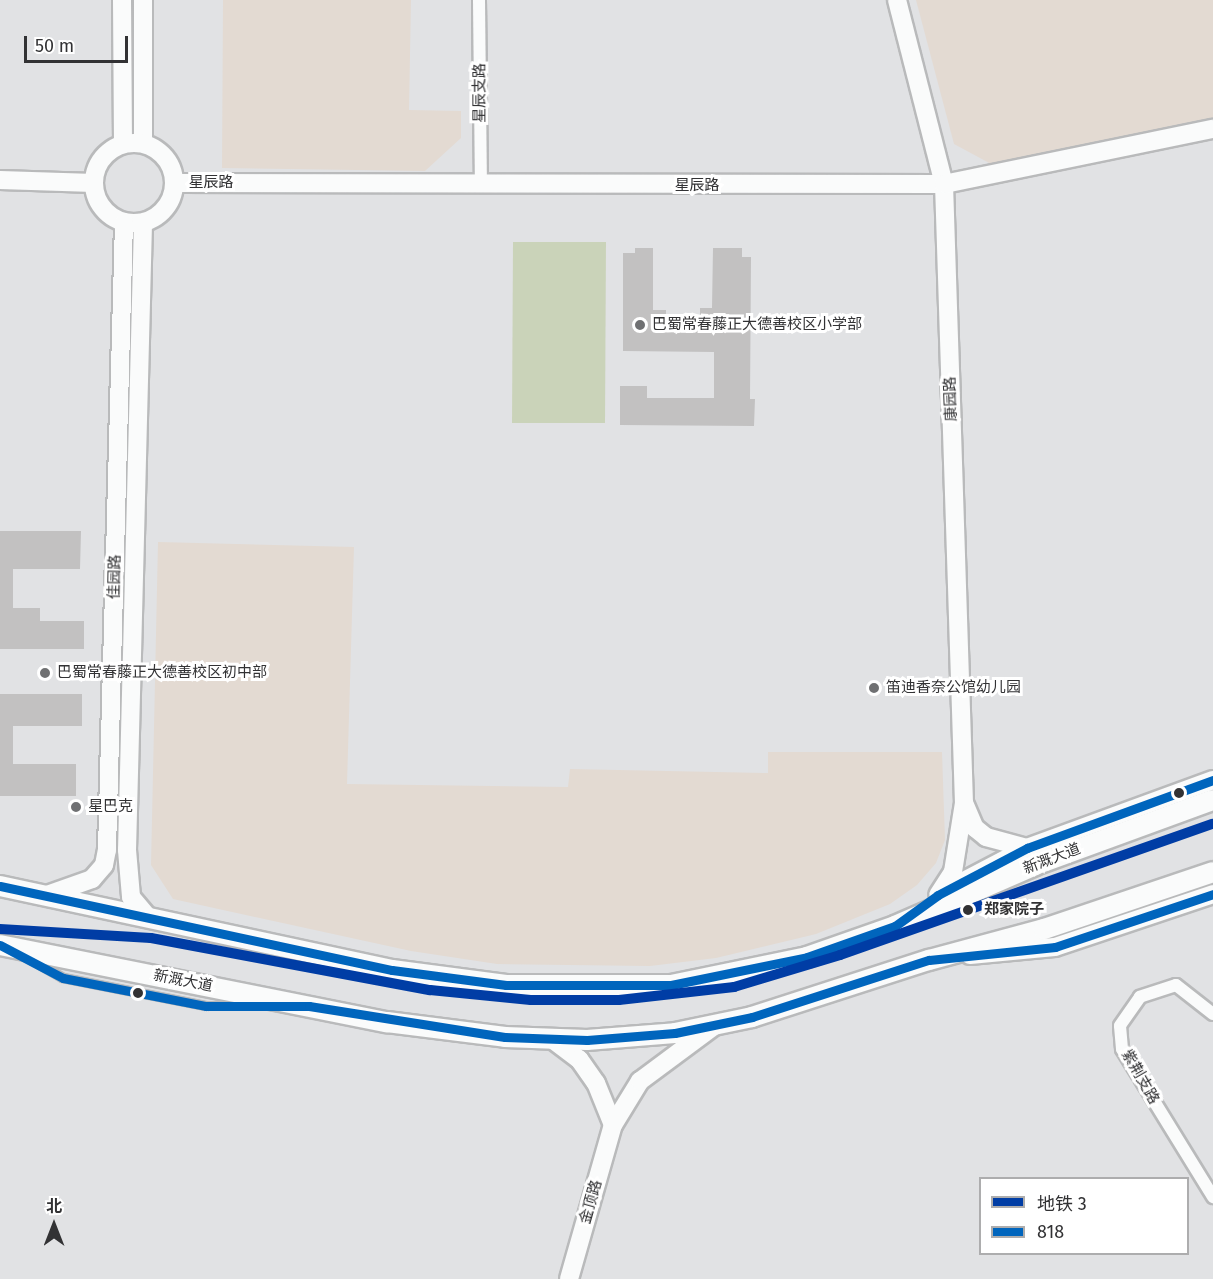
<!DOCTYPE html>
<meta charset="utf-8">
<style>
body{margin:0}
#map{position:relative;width:1213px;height:1279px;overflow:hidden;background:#e1e2e4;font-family:"Fira Sans","Noto Sans SC",sans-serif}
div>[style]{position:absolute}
.commercial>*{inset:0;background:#e3dad2}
.green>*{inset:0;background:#cad3b9}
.building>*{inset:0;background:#c2c1c1}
.roads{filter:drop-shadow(2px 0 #b9babb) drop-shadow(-2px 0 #b9babb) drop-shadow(0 2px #b9babb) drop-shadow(0 -2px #b9babb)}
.lane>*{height:6px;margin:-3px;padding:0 3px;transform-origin:3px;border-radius:3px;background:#fafbfb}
.street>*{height:12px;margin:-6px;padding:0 6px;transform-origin:6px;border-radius:6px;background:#fafbfb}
.secondary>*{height:18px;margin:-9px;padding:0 9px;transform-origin:9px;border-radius:9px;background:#fafbfb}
.secondary>.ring{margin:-9px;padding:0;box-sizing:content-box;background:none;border:18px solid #fafbfb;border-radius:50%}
.primary>*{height:20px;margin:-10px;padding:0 10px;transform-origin:10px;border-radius:10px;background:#fafbfb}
.bus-1>*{height:9px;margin:-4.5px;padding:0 4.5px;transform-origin:4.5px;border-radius:4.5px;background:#0065bd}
.metro-1>*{height:10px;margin:-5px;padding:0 5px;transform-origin:5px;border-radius:5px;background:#003da5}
.dots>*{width:16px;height:16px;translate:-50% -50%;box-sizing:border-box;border:3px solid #fff;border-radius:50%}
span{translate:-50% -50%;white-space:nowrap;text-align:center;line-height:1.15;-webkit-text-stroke:6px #fff;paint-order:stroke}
.street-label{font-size:15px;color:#323234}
.poi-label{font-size:15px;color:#323234}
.left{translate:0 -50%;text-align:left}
.stop-label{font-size:15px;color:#323234;font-weight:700}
.legend{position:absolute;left:979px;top:1177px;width:210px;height:78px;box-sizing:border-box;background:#fff;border:2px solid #adadae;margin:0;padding:8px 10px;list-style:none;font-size:18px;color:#323234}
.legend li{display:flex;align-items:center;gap:12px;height:30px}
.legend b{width:30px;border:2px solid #adadae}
.north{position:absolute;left:24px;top:1195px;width:60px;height:60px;-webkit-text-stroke:4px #fff;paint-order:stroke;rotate:0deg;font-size:16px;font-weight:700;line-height:24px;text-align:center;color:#323234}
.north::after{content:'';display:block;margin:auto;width:21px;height:27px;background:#323234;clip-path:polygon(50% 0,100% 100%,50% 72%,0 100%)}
.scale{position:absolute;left:24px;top:36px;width:104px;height:27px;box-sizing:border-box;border:3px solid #323234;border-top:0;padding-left:8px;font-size:18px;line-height:21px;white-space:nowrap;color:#323234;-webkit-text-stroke:4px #fff;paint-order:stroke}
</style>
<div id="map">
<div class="commercial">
<div style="clip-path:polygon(223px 0,411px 0,409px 110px,461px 111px,461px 138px,425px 171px,222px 168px)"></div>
<div style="clip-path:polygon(916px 0,1213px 0,1213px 120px,993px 165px,954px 144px)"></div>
<div style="clip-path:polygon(158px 542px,354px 547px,347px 784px,568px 787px,570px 769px,768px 773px,768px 752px,942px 752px,945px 840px,936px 863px,917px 885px,890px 904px,816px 934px,716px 958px,650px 966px,497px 964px,411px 951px,173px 899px,151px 865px)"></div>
</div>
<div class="green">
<div style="clip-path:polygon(513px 242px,606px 242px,605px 423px,512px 423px)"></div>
</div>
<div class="building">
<div style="clip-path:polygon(635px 248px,653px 248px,653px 310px,666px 310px,666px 325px,700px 325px,700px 308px,712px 308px,713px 248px,742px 248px,742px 257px,751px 257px,750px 399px,755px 399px,754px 426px,620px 425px,620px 386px,647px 386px,647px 398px,714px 398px,714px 352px,623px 351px,623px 253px,635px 253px)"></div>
<div style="clip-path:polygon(0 531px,81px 531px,80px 569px,13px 569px,13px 608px,40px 608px,40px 621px,84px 621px,84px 649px,0 649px)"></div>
<div style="clip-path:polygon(0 694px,82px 694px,82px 726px,13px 726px,13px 764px,76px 764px,76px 796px,0 796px)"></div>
</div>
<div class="roads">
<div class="lane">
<div style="left:30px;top:959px;width:38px;rotate:30deg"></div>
<div style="left:63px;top:978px;width:146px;rotate:11.1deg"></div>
<div style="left:206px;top:1006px;width:58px"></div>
</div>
<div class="street">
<div style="left:479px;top:0;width:186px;rotate:89.4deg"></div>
<div style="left:1213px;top:1014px;width:47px;rotate:-141.9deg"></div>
<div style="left:1176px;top:985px;width:38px;rotate:162deg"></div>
<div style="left:1140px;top:997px;width:35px;rotate:125deg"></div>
<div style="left:1120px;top:1026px;width:23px;rotate:85deg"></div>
<div style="left:1122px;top:1049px;width:174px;rotate:58.4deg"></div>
</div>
<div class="secondary">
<div style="left:122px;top:0;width:144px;rotate:89.6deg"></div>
<div style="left:897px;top:0;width:190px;rotate:75.7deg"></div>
<div style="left:944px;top:184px;width:619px;rotate:88.15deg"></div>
<div style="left:964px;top:803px;width:70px;rotate:99.1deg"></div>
<div style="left:953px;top:872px;width:27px;rotate:123deg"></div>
<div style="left:143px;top:143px;width:143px;rotate:-90deg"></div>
<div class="ring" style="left:94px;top:143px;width:62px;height:62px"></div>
<div style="left:0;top:180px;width:94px;rotate:1.8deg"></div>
<div style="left:175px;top:183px;width:769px;rotate:0.07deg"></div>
<div style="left:944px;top:184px;width:275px;rotate:-11.6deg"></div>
<div style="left:143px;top:223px;width:627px;rotate:91.46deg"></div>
<div style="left:127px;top:850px;width:47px;rotate:85.1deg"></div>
<div style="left:131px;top:897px;width:25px;rotate:50deg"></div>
<div style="left:965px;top:805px;width:25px;rotate:67deg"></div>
<div style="left:975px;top:828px;width:14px;rotate:39deg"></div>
<div style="left:986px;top:837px;width:42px;rotate:15deg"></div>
<div style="left:941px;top:893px;width:97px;rotate:-27.6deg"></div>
<div style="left:1027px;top:848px;width:198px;rotate:-20.1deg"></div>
<div style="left:47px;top:895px;width:48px;rotate:-19.6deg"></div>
<div style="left:92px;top:879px;width:18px;rotate:-49deg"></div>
<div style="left:104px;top:865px;width:15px;rotate:-79deg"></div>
<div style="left:107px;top:850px;width:628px;rotate:-88.45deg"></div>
<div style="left:970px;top:955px;width:85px;rotate:-5.4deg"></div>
<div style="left:1055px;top:947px;width:167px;rotate:-18.5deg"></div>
<div style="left:552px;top:1039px;width:34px;rotate:37deg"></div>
<div style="left:579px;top:1059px;width:29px;rotate:55deg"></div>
<div style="left:596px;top:1083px;width:45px;rotate:68deg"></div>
<div style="left:569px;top:1279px;width:160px;rotate:-74.1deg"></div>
<div style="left:613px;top:1125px;width:52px;rotate:-58.5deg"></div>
<div style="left:640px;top:1081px;width:92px;rotate:-36.6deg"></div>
</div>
<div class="primary">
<div style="left:0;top:886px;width:401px;rotate:12.1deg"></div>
<div style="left:392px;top:970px;width:115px;rotate:7.5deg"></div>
<div style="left:506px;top:985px;width:165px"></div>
<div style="left:671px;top:985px;width:139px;rotate:-11.6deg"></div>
<div style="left:807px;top:957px;width:93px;rotate:-19.4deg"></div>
<div style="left:895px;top:926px;width:153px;rotate:-23.5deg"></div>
<div style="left:1035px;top:865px;width:189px;rotate:-20.1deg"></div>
<div style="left:0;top:945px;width:395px;rotate:11.3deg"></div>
<div style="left:387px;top:1022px;width:119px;rotate:7.2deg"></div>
<div style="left:505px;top:1037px;width:82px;rotate:2.1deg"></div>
<div style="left:587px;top:1040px;width:88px;rotate:-4.5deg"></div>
<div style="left:675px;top:1033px;width:79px;rotate:-11.7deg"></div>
<div style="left:752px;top:1017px;width:186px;rotate:-17.9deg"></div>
<div style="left:929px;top:960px;width:119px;rotate:-15.1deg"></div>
<div style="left:1044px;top:929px;width:178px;rotate:-18.6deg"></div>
</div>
</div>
<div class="bus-1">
<div style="left:0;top:886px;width:401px;rotate:12.1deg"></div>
<div style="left:392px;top:970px;width:115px;rotate:7.5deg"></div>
<div style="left:506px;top:985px;width:165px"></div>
<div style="left:671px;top:985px;width:139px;rotate:-11.6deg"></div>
<div style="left:807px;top:957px;width:93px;rotate:-19.4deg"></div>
<div style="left:895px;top:926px;width:53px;rotate:-35.8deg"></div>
<div style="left:938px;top:895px;width:101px;rotate:-27.8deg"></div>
<div style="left:1027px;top:848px;width:198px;rotate:-20.1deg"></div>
<div style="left:0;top:945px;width:71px;rotate:27.6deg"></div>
<div style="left:63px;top:978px;width:146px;rotate:11.1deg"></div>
<div style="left:206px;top:1006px;width:103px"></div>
<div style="left:309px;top:1006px;width:198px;rotate:9deg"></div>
<div style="left:505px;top:1037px;width:82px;rotate:2.1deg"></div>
<div style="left:587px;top:1040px;width:88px;rotate:-4.5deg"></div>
<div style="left:675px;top:1033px;width:79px;rotate:-11.7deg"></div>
<div style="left:752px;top:1017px;width:186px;rotate:-17.9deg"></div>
<div style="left:929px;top:960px;width:127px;rotate:-5.9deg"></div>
<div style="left:1055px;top:947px;width:167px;rotate:-18.5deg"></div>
</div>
<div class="metro-1">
<div style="left:0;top:929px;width:151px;rotate:3.4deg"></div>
<div style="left:151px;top:938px;width:284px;rotate:10.6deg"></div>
<div style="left:430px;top:990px;width:101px;rotate:5.7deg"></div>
<div style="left:531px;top:1000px;width:88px"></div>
<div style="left:619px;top:1000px;width:116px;rotate:-6.4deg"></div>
<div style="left:734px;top:987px;width:111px;rotate:-16.8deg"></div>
<div style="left:840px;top:955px;width:395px;rotate:-19.4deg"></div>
</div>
<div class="dots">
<div style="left:640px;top:325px;background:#6f7072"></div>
<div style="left:45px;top:673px;background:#6f7072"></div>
<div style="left:874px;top:688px;background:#6f7072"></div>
<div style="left:1179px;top:793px;background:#323234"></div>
<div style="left:76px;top:807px;background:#6f7072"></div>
<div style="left:968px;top:910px;background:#323234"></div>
<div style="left:138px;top:993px;background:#323234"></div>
</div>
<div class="street-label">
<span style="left:480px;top:93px;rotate:-90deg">星辰支路</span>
<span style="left:211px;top:183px">星辰路</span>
<span style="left:697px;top:186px">星辰路</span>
<span style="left:951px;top:399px;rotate:-92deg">康园路</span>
<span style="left:115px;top:577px;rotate:-89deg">佳园路</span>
<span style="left:1052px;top:859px;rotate:-21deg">新溉大道</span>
<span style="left:183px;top:981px;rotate:11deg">新溉大道</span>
<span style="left:1140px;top:1077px;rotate:60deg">紫荆支路</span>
<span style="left:591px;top:1202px;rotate:-74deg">金顶路</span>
</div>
<div class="poi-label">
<span class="left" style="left:652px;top:325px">巴蜀常春藤正大德善校区小学部</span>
<span class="left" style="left:57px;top:673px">巴蜀常春藤正大德善校区初中部</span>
<span class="left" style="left:886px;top:688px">笛迪香奈公馆幼儿园</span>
<span class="left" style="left:88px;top:807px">星巴克</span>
</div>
<div class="stop-label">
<span class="left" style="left:984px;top:910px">郑家院子</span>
</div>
<ul class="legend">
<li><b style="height:8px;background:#003da5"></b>地铁 3</li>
<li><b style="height:8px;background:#0065bd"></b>818</li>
</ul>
<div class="north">北</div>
<div class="scale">50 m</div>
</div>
